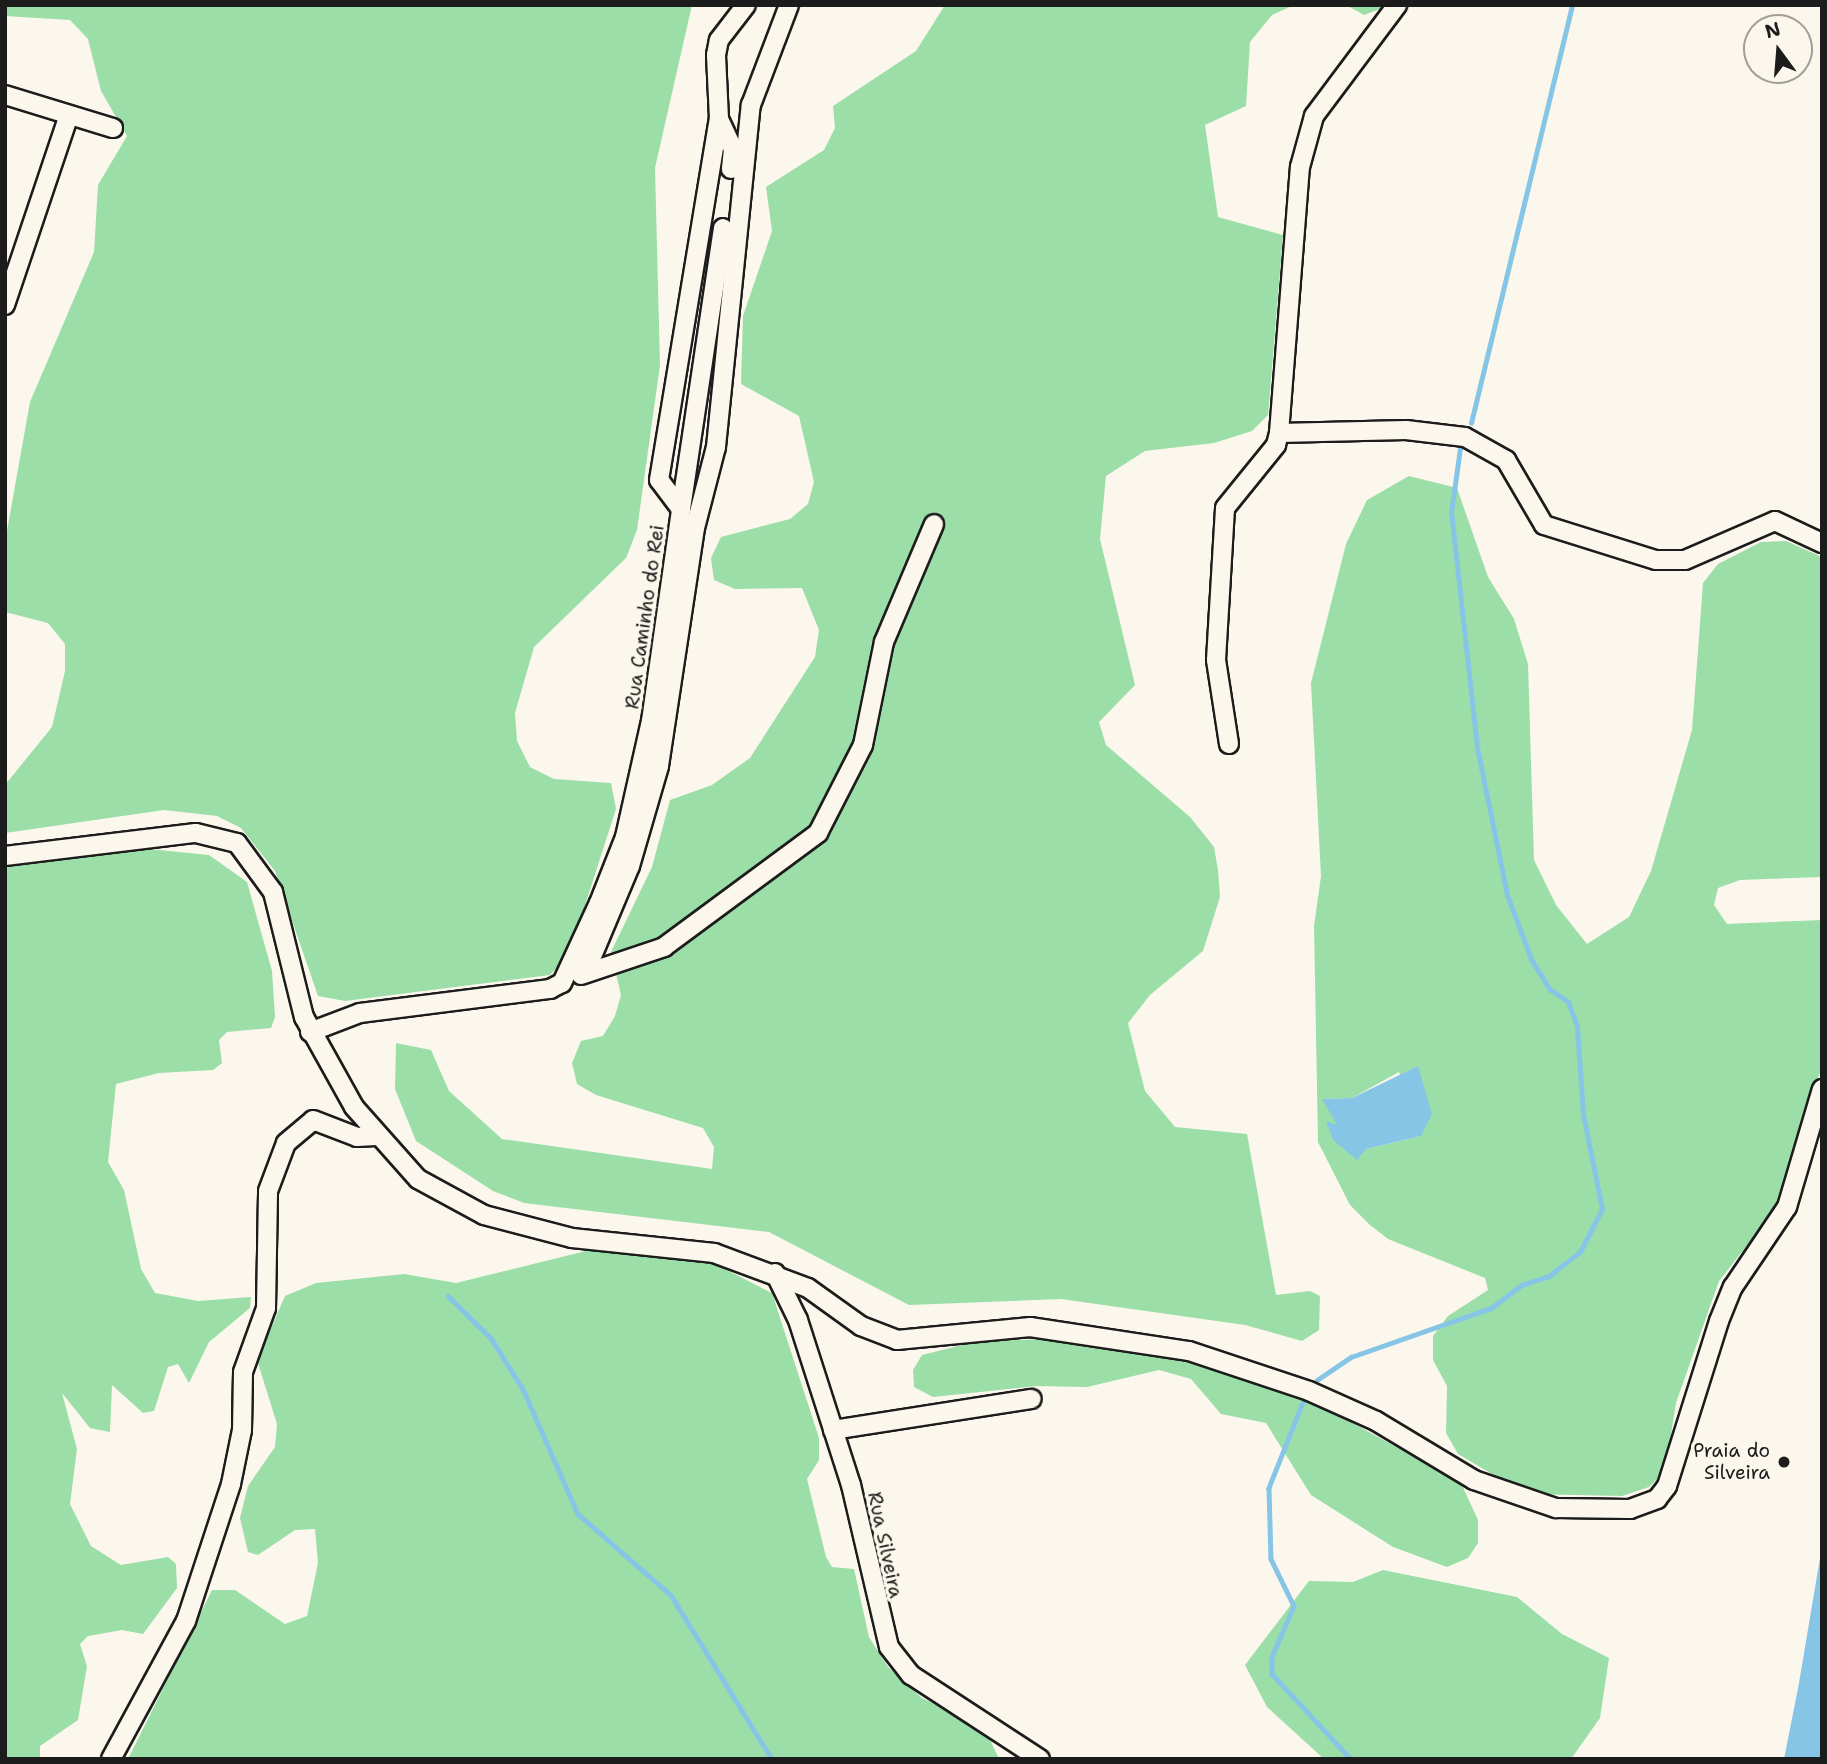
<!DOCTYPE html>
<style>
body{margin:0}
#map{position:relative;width:1827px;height:1764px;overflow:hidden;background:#fbf7ec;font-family:"Shantell Sans",sans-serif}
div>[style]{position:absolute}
.green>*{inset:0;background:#9cdea8}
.water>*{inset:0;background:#87c5e7}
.stream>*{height:4.5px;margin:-2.25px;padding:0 2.25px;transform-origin:2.25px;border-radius:2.25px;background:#87c5e7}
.roads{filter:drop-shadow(2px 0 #1c1c1c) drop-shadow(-2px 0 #1c1c1c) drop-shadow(0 2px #1c1c1c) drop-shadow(0 -2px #1c1c1c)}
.minor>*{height:18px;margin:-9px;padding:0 9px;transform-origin:9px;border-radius:9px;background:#fbf7ec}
.dots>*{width:19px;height:19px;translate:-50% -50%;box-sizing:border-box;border:4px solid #fbf7ec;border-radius:50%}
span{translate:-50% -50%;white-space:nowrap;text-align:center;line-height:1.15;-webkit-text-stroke:7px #fbf7ec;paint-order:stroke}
.street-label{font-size:19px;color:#1c1c1c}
.poi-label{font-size:19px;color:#1c1c1c}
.right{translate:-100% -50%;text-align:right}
.frame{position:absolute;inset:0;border:7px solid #1c1c1c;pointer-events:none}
.north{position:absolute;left:1743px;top:14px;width:70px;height:70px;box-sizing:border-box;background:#fbf7ec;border:2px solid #a29f99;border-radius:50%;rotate:344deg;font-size:19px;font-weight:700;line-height:28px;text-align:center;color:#1c1c1c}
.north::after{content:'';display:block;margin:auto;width:24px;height:32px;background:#1c1c1c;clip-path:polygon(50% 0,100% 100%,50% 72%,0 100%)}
</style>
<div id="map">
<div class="green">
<i style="clip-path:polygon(5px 5px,692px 5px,655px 168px,660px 365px,637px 530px,626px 558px,534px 647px,515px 713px,517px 741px,530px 767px,554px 779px,611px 783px,616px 809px,569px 955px,550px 975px,345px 1001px,318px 996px,275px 871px,241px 828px,217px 816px,164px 810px,5px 833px,5px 785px,52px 727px,65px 671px,65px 644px,48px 623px,5px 612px,5px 542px,30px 402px,94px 252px,98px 185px,127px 136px,101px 91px,88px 39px,70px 20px,5px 16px)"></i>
<i style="clip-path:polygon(945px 5px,1294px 5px,1272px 15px,1250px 42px,1246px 106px,1205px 125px,1218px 217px,1283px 235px,1268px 415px,1252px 431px,1214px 443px,1145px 451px,1106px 476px,1100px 539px,1135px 685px,1099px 722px,1106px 745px,1190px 817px,1214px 847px,1218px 870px,1220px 897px,1203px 951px,1150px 995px,1128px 1023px,1145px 1091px,1175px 1127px,1247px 1134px,1276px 1295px,1310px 1291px,1320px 1296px,1319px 1330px,1302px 1341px,1245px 1325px,1061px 1299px,909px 1305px,769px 1232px,524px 1203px,493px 1191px,416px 1141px,395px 1089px,396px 1043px,431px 1050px,449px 1091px,502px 1139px,712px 1169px,714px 1147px,703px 1128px,596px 1095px,577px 1084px,572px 1063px,581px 1041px,603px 1036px,615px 1016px,621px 995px,611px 952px,652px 867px,670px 800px,712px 785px,750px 758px,815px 657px,819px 630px,802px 588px,735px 589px,714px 580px,711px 558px,721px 537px,790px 519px,808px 504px,814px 482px,799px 416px,741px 384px,743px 316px,772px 231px,766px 187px,824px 150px,835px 128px,833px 106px,916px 51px)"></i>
<i style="clip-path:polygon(1346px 5px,1385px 5px,1385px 7px,1364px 15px)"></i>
<i style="clip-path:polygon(evenodd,1409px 476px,1457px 488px,1488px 577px,1514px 619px,1528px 664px,1534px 860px,1556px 905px,1587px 944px,1629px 917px,1651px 871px,1692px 730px,1703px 583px,1718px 564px,1761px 542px,1786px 541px,1822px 557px,1822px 877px,1740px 880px,1718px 888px,1714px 905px,1727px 924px,1822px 920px,1822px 1066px,1777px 1207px,1719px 1281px,1676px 1403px,1665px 1472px,1649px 1487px,1622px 1496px,1526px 1494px,1458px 1454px,1446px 1433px,1447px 1386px,1433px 1360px,1433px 1336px,1448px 1316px,1488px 1290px,1485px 1278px,1388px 1239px,1370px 1225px,1350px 1205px,1318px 1142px,1314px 926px,1321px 876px,1311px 683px,1346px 544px,1367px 500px,1409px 476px,1399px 1072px,1421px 1136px,1366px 1149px,1326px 1122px,1338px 1126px,1323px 1099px,1352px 1098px,1399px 1072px)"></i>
<i style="clip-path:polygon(149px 849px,209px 855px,247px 882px,272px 971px,275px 1017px,271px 1028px,227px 1032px,219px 1040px,222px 1063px,213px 1070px,159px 1073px,116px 1084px,108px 1162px,124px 1190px,141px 1269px,155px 1293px,198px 1301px,251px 1297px,250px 1308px,209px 1342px,189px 1383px,178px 1364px,168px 1367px,154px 1411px,143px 1413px,112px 1385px,110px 1432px,90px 1428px,62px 1393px,77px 1449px,70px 1504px,91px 1546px,121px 1565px,168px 1557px,176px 1564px,177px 1588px,143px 1634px,122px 1630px,88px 1636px,80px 1644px,87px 1666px,78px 1720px,40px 1746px,40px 1759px,5px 1759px,5px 865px)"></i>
<i style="clip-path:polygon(594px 1249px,701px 1257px,772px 1293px,819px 1438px,819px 1460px,807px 1479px,826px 1557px,832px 1567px,854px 1569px,869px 1637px,888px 1667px,922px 1698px,985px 1729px,999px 1759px,128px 1759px,212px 1590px,235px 1590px,285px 1624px,307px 1616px,318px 1563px,315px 1529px,295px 1530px,258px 1555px,248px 1552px,240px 1518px,248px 1486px,275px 1447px,277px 1424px,257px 1360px,285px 1296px,316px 1283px,404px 1274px,456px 1283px)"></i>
<i style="clip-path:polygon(1053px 1339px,1192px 1362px,1313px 1401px,1461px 1483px,1478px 1520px,1478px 1543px,1468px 1558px,1447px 1567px,1393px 1547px,1311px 1495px,1266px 1423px,1221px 1414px,1191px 1379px,1159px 1370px,1087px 1387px,1036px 1386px,933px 1397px,914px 1387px,913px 1370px,922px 1355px,978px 1341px)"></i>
<i style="clip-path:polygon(1383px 1570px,1517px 1597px,1562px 1634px,1609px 1658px,1600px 1718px,1571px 1759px,1324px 1759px,1267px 1707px,1245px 1665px,1309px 1581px,1353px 1582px)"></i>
</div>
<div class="water">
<i style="clip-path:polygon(1418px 1066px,1432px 1114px,1421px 1136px,1366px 1149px,1357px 1160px,1333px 1140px,1326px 1121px,1337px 1125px,1322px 1099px,1352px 1098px)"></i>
<i style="clip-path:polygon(1822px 1546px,1822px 1759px,1784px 1759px,1799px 1683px)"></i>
</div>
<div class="stream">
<i style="left:1471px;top:423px;width:430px;rotate:-76.4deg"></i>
<i style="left:448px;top:1296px;width:60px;rotate:44.3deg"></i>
<i style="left:491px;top:1338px;width:60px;rotate:57.9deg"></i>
<i style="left:523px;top:1389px;width:137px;rotate:66.3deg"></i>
<i style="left:578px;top:1514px;width:123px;rotate:41.1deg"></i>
<i style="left:671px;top:1595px;width:193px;rotate:58.4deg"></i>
<i style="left:1317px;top:1380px;width:41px;rotate:-34.1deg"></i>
<i style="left:1351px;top:1357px;width:148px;rotate:-19.3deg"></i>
<i style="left:1491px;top:1308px;width:39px;rotate:-37deg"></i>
<i style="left:1522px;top:1285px;width:28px;rotate:-18deg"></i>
<i style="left:1549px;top:1276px;width:39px;rotate:-38deg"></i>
<i style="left:1580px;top:1252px;width:48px;rotate:-62.9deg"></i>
<i style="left:1602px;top:1209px;width:96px;rotate:-101.4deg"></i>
<i style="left:1583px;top:1115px;width:89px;rotate:-93.9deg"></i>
<i style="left:1577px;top:1026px;width:26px;rotate:-111deg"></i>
<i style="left:1568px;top:1002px;width:22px;rotate:-146deg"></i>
<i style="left:1550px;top:990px;width:36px;rotate:-122deg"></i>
<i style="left:1531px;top:959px;width:68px;rotate:-110.6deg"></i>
<i style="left:1507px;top:895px;width:151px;rotate:-101.5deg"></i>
<i style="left:1477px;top:747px;width:235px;rotate:-96.3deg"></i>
<i style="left:1451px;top:513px;width:66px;rotate:-82.1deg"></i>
<i style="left:1304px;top:1400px;width:95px;rotate:111.7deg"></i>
<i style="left:1269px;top:1488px;width:71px;rotate:88.4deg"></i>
<i style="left:1271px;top:1559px;width:52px;rotate:63.9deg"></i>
<i style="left:1294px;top:1606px;width:56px;rotate:113.3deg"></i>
<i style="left:1272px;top:1657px;width:17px;rotate:90deg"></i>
<i style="left:1272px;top:1674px;width:116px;rotate:47.1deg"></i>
</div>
<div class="roads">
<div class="minor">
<i style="left:5px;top:95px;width:113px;rotate:17deg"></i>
<i style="left:719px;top:119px;width:33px;rotate:65deg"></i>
<i style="left:733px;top:149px;width:20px;rotate:96deg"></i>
<i style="left:5px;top:305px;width:200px;rotate:-71.4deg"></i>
<i style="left:1279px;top:433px;width:127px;rotate:-1.4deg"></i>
<i style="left:1406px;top:430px;width:59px;rotate:6.8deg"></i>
<i style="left:1465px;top:437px;width:47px;rotate:29.3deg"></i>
<i style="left:1506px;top:460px;width:75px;rotate:59.7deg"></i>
<i style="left:1544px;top:525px;width:117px;rotate:17.4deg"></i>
<i style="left:1656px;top:560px;width:29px"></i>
<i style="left:1685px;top:560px;width:98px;rotate:-23.4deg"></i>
<i style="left:1775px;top:521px;width:52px;rotate:25.1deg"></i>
<i style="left:681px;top:509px;width:284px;rotate:-81.5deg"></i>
<i style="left:1229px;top:744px;width:85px;rotate:-98.8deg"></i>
<i style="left:1216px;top:660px;width:152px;rotate:-86.6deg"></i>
<i style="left:1225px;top:508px;width:81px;rotate:-51deg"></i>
<i style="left:1276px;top:445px;width:12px;rotate:-76deg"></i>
<i style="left:1279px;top:433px;width:267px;rotate:-85.5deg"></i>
<i style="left:1300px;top:167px;width:53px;rotate:-74.6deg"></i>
<i style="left:1314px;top:116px;width:139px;rotate:-53.2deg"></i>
<i style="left:5px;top:856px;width:192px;rotate:-6.9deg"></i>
<i style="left:196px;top:833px;width:42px;rotate:13.7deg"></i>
<i style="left:237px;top:843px;width:61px;rotate:53.7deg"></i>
<i style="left:273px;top:892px;width:129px;rotate:76.1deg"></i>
<i style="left:304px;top:1017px;width:103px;rotate:60.9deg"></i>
<i style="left:354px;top:1107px;width:96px;rotate:48.4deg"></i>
<i style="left:418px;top:1179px;width:75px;rotate:28.6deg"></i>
<i style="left:484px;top:1215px;width:91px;rotate:14.6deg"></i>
<i style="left:572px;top:1238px;width:143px;rotate:6deg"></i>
<i style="left:714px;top:1253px;width:100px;rotate:20.4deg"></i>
<i style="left:808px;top:1288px;width:65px;rotate:35.6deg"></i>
<i style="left:861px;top:1326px;width:39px;rotate:21deg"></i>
<i style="left:897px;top:1340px;width:134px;rotate:-5.6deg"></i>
<i style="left:1030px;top:1327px;width:161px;rotate:8.6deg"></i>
<i style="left:1189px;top:1351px;width:126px;rotate:18.4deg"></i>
<i style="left:1309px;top:1391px;width:73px;rotate:24.1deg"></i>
<i style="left:1376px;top:1421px;width:114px;rotate:31deg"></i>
<i style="left:1474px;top:1480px;width:87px;rotate:18.9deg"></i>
<i style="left:1556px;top:1508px;width:74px;rotate:0.8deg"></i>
<i style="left:1630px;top:1509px;width:29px;rotate:-20deg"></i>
<i style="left:1657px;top:1499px;width:16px;rotate:-52deg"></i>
<i style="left:1667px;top:1486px;width:173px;rotate:-72.5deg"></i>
<i style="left:1719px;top:1321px;width:37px;rotate:-68deg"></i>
<i style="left:1733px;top:1287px;width:97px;rotate:-56deg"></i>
<i style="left:1787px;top:1207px;width:123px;rotate:-73.5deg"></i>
<i style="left:585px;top:973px;width:116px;rotate:-67.2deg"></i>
<i style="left:630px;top:866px;width:104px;rotate:-73.8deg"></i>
<i style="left:659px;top:766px;width:241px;rotate:-81.4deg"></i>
<i style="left:695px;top:528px;width:84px;rotate:-75.5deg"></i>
<i style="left:716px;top:447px;width:344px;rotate:-84.2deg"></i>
<i style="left:751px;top:105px;width:107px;rotate:-69.2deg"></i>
<i style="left:581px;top:975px;width:88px;rotate:-18.6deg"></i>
<i style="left:664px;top:947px;width:192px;rotate:-36.5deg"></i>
<i style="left:818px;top:833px;width:99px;rotate:-62.9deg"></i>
<i style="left:863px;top:745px;width:105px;rotate:-78.5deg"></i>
<i style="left:884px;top:642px;width:128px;rotate:-67deg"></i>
<i style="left:310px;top:1032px;width:53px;rotate:-20.8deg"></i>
<i style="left:360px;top:1013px;width:192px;rotate:-7.2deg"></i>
<i style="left:550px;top:989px;width:13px;rotate:-27deg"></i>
<i style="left:562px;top:983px;width:88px;rotate:-65.2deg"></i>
<i style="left:599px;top:903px;width:71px;rotate:-68.5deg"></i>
<i style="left:625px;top:837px;width:119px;rotate:-77.4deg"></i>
<i style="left:651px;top:721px;width:214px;rotate:-81.9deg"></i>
<i style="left:681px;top:509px;width:36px;rotate:-127deg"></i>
<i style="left:659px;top:480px;width:366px;rotate:-80.6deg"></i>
<i style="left:719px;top:119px;width:64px;rotate:-92.7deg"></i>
<i style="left:716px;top:55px;width:15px;rotate:-79deg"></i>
<i style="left:719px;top:40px;width:44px;rotate:-52.4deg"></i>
<i style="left:775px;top:1273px;width:52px;rotate:63.9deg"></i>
<i style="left:798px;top:1320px;width:173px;rotate:72.2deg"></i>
<i style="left:851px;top:1485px;width:166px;rotate:76.8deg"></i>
<i style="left:889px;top:1647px;width:36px;rotate:52deg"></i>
<i style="left:911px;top:1675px;width:154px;rotate:33.1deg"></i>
<i style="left:833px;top:1430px;width:201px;rotate:-8.9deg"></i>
<i style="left:111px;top:1759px;width:157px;rotate:-61.5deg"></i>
<i style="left:186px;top:1621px;width:144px;rotate:-71.8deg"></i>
<i style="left:231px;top:1484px;width:55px;rotate:-78.5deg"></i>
<i style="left:242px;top:1430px;width:58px;rotate:-89deg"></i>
<i style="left:243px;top:1372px;width:68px;rotate:-70.2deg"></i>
<i style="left:266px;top:1308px;width:117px;rotate:-89deg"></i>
<i style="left:268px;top:1191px;width:51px;rotate:-69.4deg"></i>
<i style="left:286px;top:1143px;width:35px;rotate:-40deg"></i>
<i style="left:313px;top:1120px;width:47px;rotate:21.1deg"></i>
<i style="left:357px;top:1137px;width:19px;rotate:-3deg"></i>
</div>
</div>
<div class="dots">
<i style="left:1784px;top:1462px;background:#1c1c1c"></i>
</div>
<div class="street-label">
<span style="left:645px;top:617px;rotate:-82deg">Rua Caminho do Rei</span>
<span style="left:885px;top:1545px;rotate:78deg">Rua Silveira</span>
</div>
<div class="poi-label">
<span class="right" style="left:1770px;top:1462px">Praia do<br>Silveira</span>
</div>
<div class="frame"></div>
<div class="north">N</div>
</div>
